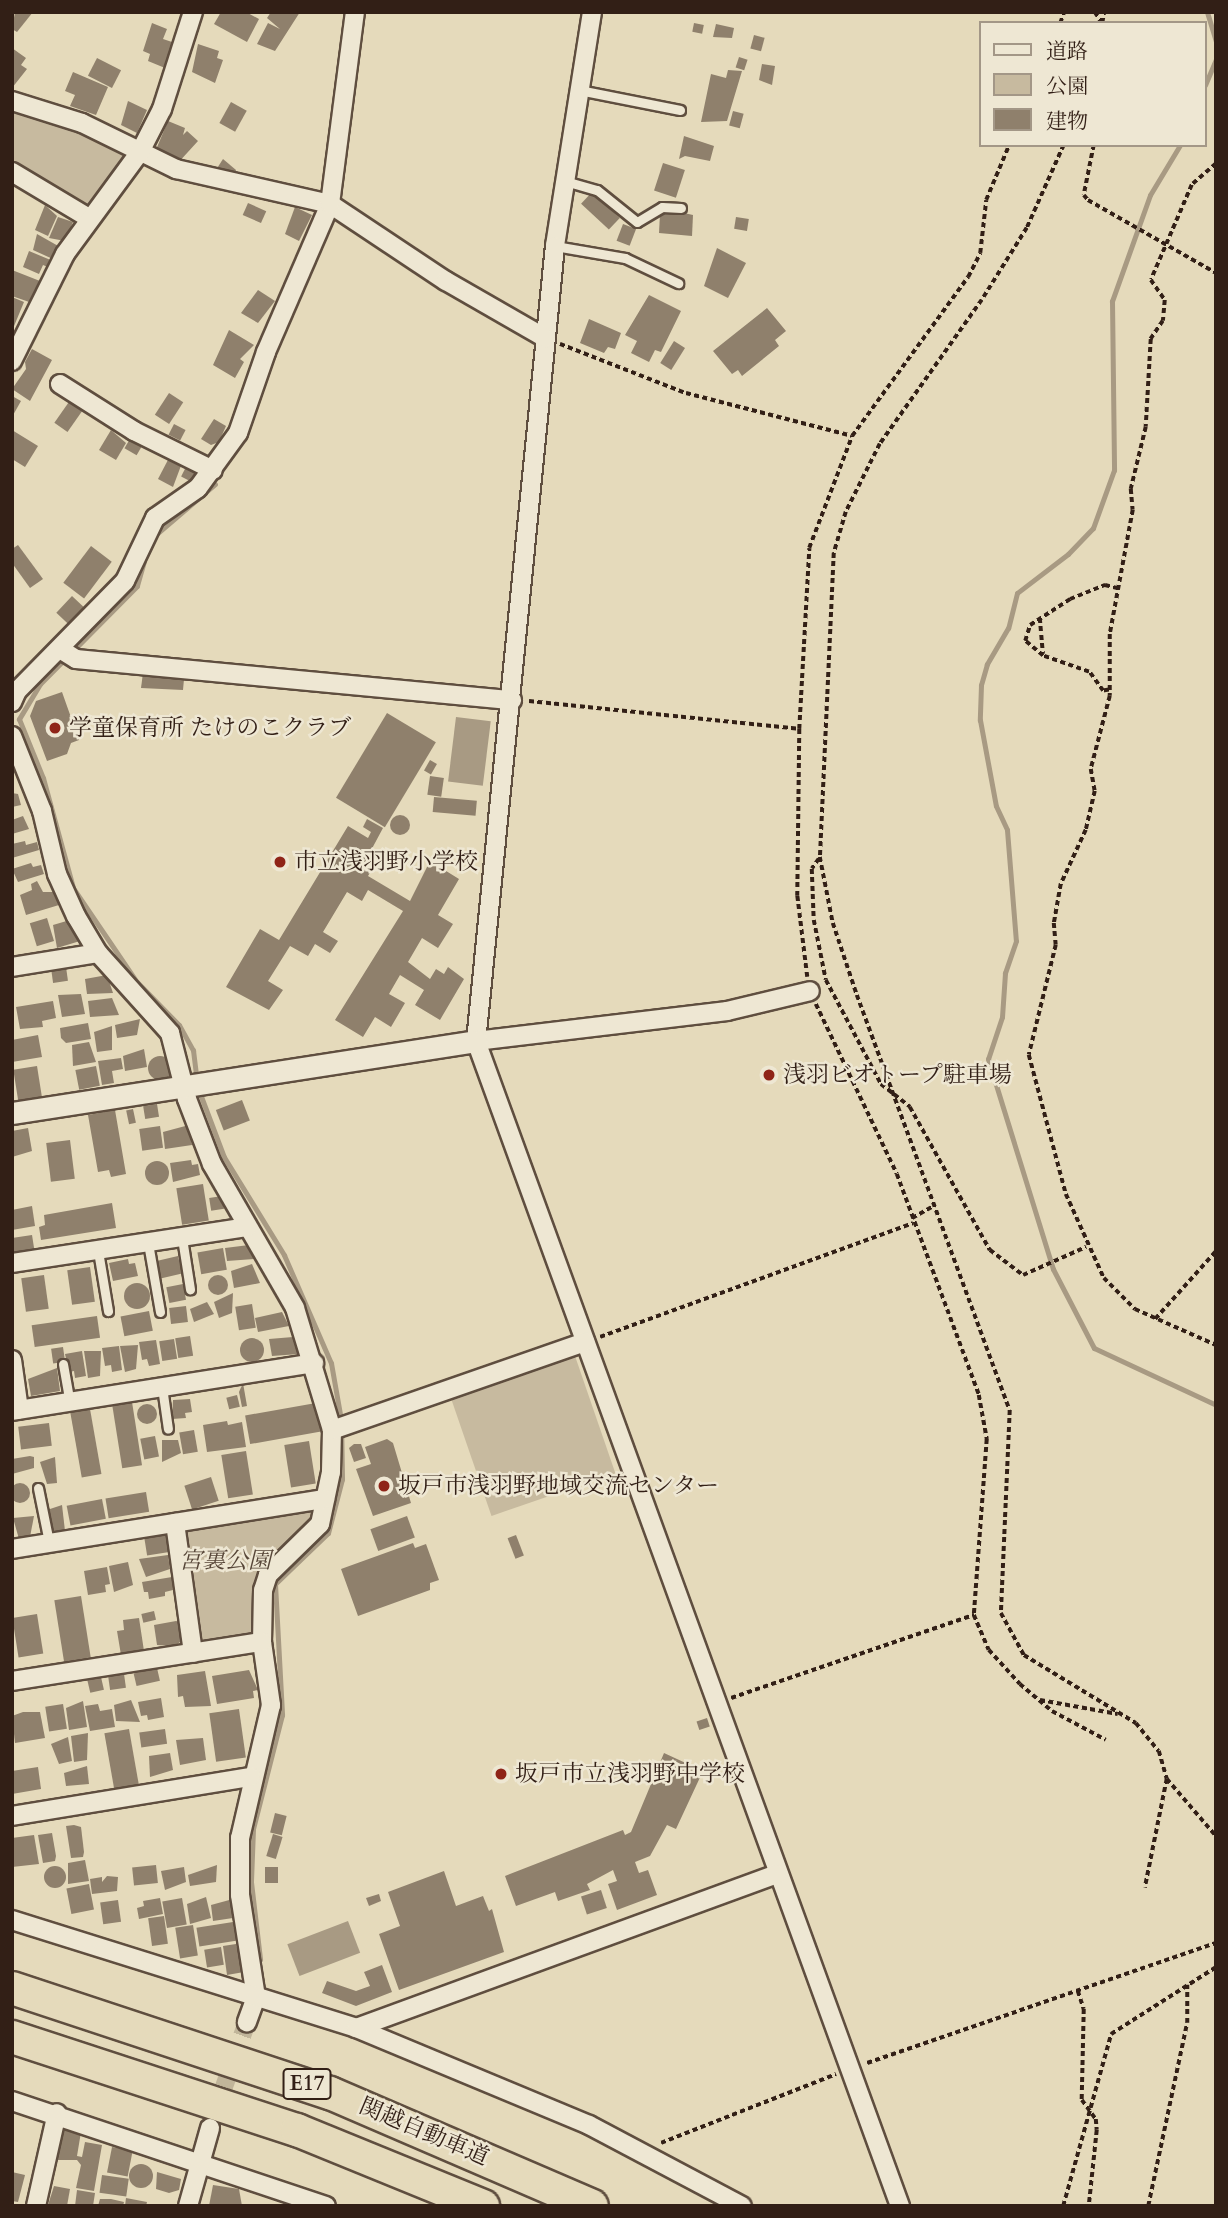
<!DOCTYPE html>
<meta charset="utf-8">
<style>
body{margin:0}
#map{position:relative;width:1228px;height:2218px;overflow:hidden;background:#e5dabb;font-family:Cardo,"Noto Serif JP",serif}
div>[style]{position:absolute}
.green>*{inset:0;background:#c7ba9f;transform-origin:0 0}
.water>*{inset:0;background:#a89a83;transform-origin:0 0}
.stream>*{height:5px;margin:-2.5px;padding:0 2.5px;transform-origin:2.5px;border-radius:2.5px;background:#a89a83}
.building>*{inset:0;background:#8f806c;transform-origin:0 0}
.round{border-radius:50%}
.minor-tunnel>*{height:18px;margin-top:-9px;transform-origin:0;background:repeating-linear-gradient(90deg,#c1b59a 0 18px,transparent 0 27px)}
.path>*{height:3.5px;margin-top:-1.75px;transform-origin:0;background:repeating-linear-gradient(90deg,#321f16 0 5px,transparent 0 8.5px)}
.roads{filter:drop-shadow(2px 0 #5f4e3f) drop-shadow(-2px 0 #5f4e3f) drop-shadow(0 2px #5f4e3f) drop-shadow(0 -2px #5f4e3f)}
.service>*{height:9px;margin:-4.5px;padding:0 4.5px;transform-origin:4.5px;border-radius:4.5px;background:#eee7d3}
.minor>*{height:18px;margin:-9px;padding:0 9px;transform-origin:9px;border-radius:9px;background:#eee7d3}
.tertiary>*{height:21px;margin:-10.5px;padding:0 10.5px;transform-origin:10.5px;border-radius:10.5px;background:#eee7d3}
.motorway>*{height:32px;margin:-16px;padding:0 16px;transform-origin:16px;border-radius:16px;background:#e5dabb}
.dots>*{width:19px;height:19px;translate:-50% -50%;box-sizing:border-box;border:4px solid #eee7d3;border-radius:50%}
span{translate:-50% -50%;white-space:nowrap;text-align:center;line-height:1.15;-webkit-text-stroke:5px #eee7d3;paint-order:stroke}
.shield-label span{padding:2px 5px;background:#eee7d3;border:2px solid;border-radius:5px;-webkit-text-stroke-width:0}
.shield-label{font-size:21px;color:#321f16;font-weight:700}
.poi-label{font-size:23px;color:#321f16}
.left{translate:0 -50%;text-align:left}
.park-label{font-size:23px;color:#574638;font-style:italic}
.street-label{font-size:23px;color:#321f16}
.frame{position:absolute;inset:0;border:14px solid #321f16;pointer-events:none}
.legend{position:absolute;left:979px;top:21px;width:228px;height:126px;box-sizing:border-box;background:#eee7d3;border:2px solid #a39787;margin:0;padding:9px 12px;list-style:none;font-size:21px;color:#321f16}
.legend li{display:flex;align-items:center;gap:14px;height:35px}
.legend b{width:35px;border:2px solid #a39787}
</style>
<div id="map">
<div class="green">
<i style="clip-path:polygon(12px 108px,77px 127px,129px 151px,129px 156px,91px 206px,86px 207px,12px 160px)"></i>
<i style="left:575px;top:1356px;width:124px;height:131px;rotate:71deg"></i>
<i style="clip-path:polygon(308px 1508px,314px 1515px,310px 1526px,257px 1580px,257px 1630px,252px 1636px,198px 1642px,182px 1533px)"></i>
</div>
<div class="water">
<i style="left:456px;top:717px;width:35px;height:65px;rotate:7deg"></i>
<i style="left:348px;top:1921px;width:34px;height:65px;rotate:69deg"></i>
</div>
<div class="stream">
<i style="left:1207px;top:12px;width:31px;rotate:73deg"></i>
<i style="left:1205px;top:85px;width:28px;rotate:-67deg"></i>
<i style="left:1180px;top:145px;width:58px;rotate:121deg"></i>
<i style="left:1150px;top:195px;width:113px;rotate:109.7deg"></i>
<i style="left:1112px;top:301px;width:169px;rotate:89.3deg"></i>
<i style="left:1114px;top:470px;width:62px;rotate:109.9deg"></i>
<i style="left:1093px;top:528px;width:36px;rotate:134deg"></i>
<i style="left:1068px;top:554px;width:64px;rotate:142.6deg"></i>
<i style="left:1017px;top:593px;width:36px;rotate:104deg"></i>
<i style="left:1008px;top:628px;width:42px;rotate:120.3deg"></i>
<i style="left:987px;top:664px;width:22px;rotate:106deg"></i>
<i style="left:981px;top:685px;width:35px;rotate:92deg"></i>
<i style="left:980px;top:720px;width:87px;rotate:79.5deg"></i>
<i style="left:996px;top:806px;width:26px;rotate:65deg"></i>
<i style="left:1007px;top:830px;width:111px;rotate:85.4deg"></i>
<i style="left:1016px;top:941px;width:34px;rotate:109deg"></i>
<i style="left:1005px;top:973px;width:44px;rotate:93.9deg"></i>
<i style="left:1002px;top:1017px;width:44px;rotate:108.4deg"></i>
<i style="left:988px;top:1059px;width:220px;rotate:72.8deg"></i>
<i style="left:1053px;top:1269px;width:89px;rotate:62.6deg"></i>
<i style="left:1094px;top:1348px;width:135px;rotate:25deg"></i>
<i style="left:154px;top:536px;width:80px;rotate:-40.4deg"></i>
<i style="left:144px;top:561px;width:26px;rotate:106deg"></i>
<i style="left:137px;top:586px;width:138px;rotate:134.7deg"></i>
<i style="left:40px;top:684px;width:41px;rotate:121deg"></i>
<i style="left:19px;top:719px;width:64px;rotate:67.9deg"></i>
<i style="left:43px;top:778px;width:114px;rotate:74.7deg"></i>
<i style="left:73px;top:888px;width:114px;rotate:55.8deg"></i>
<i style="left:137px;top:982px;width:60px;rotate:45.7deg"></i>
<i style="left:179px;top:1025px;width:29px;rotate:61deg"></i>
<i style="left:193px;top:1050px;width:31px;rotate:83deg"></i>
<i style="left:199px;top:1091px;width:71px;rotate:69.3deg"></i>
<i style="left:224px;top:1157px;width:115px;rotate:58.5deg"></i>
<i style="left:284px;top:1255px;width:118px;rotate:66.5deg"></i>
<i style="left:331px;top:1363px;width:58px;rotate:80deg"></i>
<i style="left:341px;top:1420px;width:59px;rotate:89deg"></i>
<i style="left:342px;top:1479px;width:56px;rotate:104.5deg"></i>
<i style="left:328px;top:1533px;width:74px;rotate:136.1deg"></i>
<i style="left:275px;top:1584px;width:131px;rotate:86.9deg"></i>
<i style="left:282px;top:1715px;width:118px;rotate:104.3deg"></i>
<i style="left:253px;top:1829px;width:53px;rotate:92.2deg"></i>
<i style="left:251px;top:1882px;width:78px;rotate:83.3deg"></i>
</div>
<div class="building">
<i style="clip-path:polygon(15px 12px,33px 12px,17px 32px,12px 29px)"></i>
<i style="clip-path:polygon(221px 12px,246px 12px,259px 19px,247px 42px,214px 24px)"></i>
<i style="clip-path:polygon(271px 12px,300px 12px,275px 51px,257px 44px,268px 23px,280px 29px,267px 18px)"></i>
<i style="clip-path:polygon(152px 23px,167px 29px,163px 39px,175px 43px,165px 68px,148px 61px,150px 54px,143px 51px)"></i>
<i style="left:694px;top:23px;width:10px;height:9px;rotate:11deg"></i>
<i style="clip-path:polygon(716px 24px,734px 28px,732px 38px,713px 37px)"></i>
<i style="left:754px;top:35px;width:11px;height:14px;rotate:15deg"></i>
<i style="clip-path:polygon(198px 44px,219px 51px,217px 58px,223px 60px,215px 83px,192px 72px)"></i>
<i style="clip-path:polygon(12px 48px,26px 58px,21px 65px,27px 69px,12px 88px)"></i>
<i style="left:739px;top:57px;width:9px;height:11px;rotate:18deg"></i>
<i style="left:97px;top:58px;width:27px;height:20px;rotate:27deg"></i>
<i style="clip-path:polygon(762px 64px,775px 66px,772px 85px,759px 80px)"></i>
<i style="clip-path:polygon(728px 70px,742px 71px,727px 121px,701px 122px,711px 74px,726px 78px)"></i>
<i style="clip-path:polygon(73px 72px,108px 87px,96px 115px,70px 106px,75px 95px,65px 91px)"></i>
<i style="clip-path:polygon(128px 101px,147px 110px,137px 133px,121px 125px)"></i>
<i style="left:231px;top:102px;width:18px;height:24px;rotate:29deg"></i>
<i style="left:733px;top:111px;width:11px;height:15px;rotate:15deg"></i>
<i style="clip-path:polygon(168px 121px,185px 128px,183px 135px,187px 131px,198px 141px,177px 164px,155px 152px)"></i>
<i style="clip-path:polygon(684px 136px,714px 146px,710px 161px,685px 156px,679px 159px)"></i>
<i style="clip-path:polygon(223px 159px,236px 170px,234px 178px,214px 173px)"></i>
<i style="left:663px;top:163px;width:23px;height:29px;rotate:18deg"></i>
<i style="left:592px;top:192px;width:38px;height:16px;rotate:43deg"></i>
<i style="left:248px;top:203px;width:20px;height:13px;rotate:24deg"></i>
<i style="clip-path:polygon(45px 205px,57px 216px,48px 236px,35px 230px)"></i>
<i style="clip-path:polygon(295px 207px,312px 215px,299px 241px,285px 234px)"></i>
<i style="clip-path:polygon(675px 211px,693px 215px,692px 236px,659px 233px,660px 214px)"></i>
<i style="clip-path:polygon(58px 217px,73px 222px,65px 241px,49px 238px)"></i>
<i style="left:736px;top:217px;width:13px;height:12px;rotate:9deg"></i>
<i style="left:623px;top:224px;width:14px;height:18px;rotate:21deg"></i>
<i style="clip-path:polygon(37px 234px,60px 247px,55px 260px,33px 250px)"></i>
<i style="clip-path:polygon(717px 248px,746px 263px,728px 298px,704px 286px)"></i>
<i style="clip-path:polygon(29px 251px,53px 261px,50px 268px,43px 265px,39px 274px,23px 267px)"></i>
<i style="clip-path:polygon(12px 270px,40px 281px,32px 303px,12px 296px)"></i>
<i style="clip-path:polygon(258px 290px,275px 301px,258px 323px,241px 313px)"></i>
<i style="clip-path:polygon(649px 295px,681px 311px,661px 352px,655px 350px,649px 362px,631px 353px,637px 341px,625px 335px)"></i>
<i style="clip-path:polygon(12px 297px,24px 302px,12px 331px)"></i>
<i style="clip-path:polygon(767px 308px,786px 331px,775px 340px,779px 346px,742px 376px,738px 370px,732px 374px,713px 351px)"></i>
<i style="clip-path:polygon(589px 319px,621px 333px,615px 349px,608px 347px,604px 353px,580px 343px)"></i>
<i style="clip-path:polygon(229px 330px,254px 345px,240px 359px,244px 362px,235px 378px,213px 365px)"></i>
<i style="left:674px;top:341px;width:13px;height:26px;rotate:32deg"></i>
<i style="clip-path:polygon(32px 349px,52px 360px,30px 401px,12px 389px,26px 369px,25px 362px)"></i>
<i style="left:169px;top:393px;width:17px;height:26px;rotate:33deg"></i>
<i style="clip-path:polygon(12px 396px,21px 401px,12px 417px)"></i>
<i style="left:71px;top:399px;width:16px;height:29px;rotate:35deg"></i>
<i style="clip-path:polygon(214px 419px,226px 426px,219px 442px,211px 445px,201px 439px)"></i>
<i style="left:174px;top:424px;width:13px;height:12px;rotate:27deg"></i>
<i style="clip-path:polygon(12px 430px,38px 446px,25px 467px,12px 459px)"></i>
<i style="clip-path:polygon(111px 430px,126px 443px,116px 460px,99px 450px)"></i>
<i style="left:131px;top:437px;width:14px;height:13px;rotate:30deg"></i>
<i style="clip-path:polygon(170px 456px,182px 463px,173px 487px,158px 479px)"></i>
<i style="left:187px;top:465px;width:13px;height:13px;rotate:27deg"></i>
<i style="clip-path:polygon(18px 545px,43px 579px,30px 588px,12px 563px,12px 549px)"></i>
<i style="left:91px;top:546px;width:26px;height:46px;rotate:37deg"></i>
<i style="left:72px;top:596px;width:16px;height:23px;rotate:43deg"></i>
<i style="clip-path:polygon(143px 673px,184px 679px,183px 690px,141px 688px)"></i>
<i style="clip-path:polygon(62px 692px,79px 740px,71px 743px,67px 754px,47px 761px,30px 716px,36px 701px)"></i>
<i style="left:387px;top:713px;width:57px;height:99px;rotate:31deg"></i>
<i style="left:430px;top:760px;width:8px;height:12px;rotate:30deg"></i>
<i style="left:430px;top:776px;width:14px;height:19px;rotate:8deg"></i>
<i style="clip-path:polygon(12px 793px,18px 794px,21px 805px,12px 807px)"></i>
<i style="left:434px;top:797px;width:43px;height:15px;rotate:5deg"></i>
<i class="round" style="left:390px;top:815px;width:20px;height:20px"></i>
<i style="clip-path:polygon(23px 816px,29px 829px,12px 834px,12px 820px)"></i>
<i style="clip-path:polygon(367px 819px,383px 828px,368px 856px,377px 861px,368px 876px,410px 901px,430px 861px,459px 879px,438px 915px,453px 924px,438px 948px,422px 938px,408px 962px,430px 979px,436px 969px,444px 974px,448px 967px,464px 979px,440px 1020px,415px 1005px,424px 990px,400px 975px,389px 994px,405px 1003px,391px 1027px,375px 1017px,363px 1037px,335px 1020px,403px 911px,368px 890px,362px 901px,347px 892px,323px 932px,338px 941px,330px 953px,315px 944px,308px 956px,290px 946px,268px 981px,283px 990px,269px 1010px,226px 987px,260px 929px,279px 940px,348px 826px,368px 838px,371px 832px,363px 827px)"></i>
<i style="clip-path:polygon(25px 841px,26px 845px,37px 842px,39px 850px,12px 858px,12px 844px)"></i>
<i style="clip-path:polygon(31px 863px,33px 867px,41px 865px,44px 874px,18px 882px,12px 869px)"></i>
<i style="clip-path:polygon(37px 881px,43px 892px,56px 892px,59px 905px,26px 915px,20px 895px,32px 890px,31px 884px)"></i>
<i style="left:47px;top:918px;width:24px;height:18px;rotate:73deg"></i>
<i style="clip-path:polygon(70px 920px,80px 941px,57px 948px,53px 925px)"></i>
<i style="left:66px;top:967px;width:14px;height:15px;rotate:82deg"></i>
<i style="clip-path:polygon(107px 975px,113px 993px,87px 994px,85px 979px)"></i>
<i style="clip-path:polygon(81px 994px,85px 1014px,62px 1017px,58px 995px)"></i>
<i style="clip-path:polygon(112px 998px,119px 1015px,90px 1017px,88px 1001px)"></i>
<i style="clip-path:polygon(53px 1001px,56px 1018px,42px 1021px,43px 1027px,20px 1029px,16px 1007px)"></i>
<i style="clip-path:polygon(140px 1019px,137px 1035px,117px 1038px,115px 1025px)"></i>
<i style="clip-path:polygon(88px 1023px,91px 1039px,66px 1043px,61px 1038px,60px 1028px)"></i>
<i style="clip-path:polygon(112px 1026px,112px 1050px,97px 1052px,94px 1032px)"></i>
<i style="clip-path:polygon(38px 1035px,42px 1057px,12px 1062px,12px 1040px)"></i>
<i style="clip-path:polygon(89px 1042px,96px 1062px,73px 1066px,72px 1045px)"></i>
<i style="clip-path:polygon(144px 1049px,147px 1067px,125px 1071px,123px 1056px)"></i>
<i class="round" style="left:148px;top:1056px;width:24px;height:24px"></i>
<i style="clip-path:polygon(121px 1058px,123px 1069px,112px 1071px,114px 1083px,102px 1085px,98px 1061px)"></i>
<i style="left:37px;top:1066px;width:31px;height:24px;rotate:81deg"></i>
<i style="left:96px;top:1066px;width:20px;height:21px;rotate:79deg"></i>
<i style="left:242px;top:1100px;width:22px;height:28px;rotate:69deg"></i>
<i style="left:157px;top:1104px;width:13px;height:14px;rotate:81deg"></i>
<i style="left:133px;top:1109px;width:14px;height:7px;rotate:78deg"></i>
<i style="clip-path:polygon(115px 1110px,126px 1174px,111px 1177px,109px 1170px,98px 1172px,88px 1115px)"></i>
<i style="clip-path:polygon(189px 1125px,192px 1145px,165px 1149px,163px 1132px)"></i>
<i style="left:160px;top:1126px;width:22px;height:21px;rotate:82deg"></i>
<i style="clip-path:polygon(28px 1128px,32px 1151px,12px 1157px,12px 1131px)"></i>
<i style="left:70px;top:1140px;width:39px;height:24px;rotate:83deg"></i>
<i style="clip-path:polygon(191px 1160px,192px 1165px,198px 1164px,200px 1175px,173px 1182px,170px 1163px)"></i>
<i class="round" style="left:145px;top:1161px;width:24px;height:24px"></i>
<i style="left:203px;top:1184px;width:37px;height:27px;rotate:81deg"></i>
<i style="left:222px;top:1196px;width:13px;height:13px;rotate:81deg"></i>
<i style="clip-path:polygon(112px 1203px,116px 1228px,41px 1240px,39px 1227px,45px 1225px,44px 1215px)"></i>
<i style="clip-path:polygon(32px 1206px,35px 1226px,12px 1230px,12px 1210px)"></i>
<i style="clip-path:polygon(32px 1235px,35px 1254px,12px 1257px,12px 1238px)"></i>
<i style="clip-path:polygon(249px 1245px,254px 1259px,227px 1261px,225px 1248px)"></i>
<i style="left:223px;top:1248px;width:22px;height:26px;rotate:80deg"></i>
<i style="left:178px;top:1256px;width:18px;height:22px;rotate:77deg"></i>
<i style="clip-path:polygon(128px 1259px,129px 1264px,135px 1263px,138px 1276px,113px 1281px,109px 1263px)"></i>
<i style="clip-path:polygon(252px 1264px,260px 1283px,234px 1288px,231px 1271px)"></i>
<i style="left:90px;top:1267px;width:35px;height:23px;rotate:82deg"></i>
<i class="round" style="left:208px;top:1275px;width:20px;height:20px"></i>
<i style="left:44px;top:1275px;width:34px;height:23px;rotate:82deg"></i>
<i class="round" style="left:124px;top:1283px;width:26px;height:26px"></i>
<i style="left:183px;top:1284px;width:16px;height:17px;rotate:79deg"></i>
<i style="clip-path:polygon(233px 1293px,232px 1313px,219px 1318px,214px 1302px)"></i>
<i style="clip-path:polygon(207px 1302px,214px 1314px,194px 1322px,190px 1309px)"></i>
<i style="left:252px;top:1304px;width:24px;height:17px;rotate:81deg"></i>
<i style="left:186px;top:1306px;width:16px;height:17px;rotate:83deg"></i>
<i style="left:149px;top:1311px;width:20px;height:29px;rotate:79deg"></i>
<i style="clip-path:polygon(282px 1312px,289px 1326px,258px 1332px,255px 1318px)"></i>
<i style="left:97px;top:1316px;width:22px;height:66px;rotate:82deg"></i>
<i style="left:190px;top:1336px;width:20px;height:15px;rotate:81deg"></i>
<i style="clip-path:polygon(293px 1337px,299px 1354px,272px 1356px,269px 1339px)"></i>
<i class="round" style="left:240px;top:1338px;width:24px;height:24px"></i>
<i style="left:174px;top:1339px;width:20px;height:15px;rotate:81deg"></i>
<i style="clip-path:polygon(156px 1340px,160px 1364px,149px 1366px,147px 1359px,142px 1360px,139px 1342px)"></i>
<i style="clip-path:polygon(138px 1345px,136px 1369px,125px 1372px,120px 1346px)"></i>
<i style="clip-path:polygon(119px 1346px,122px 1370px,112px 1372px,111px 1365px,105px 1366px,102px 1348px)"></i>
<i style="left:63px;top:1347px;width:15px;height:12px;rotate:82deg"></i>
<i style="clip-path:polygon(82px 1351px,86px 1376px,75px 1378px,74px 1371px,69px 1372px,65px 1354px)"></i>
<i style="clip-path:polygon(84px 1351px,101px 1351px,100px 1376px,88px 1378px)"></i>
<i style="clip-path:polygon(57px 1368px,60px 1391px,31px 1396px,28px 1379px)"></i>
<i style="clip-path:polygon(243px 1383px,247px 1406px,242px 1407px,239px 1392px)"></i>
<i style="left:237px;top:1395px;width:12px;height:11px;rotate:76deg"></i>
<i style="clip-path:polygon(190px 1399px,192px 1412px,185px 1413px,186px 1418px,172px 1419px,173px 1400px)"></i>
<i style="left:132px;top:1402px;width:64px;height:20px;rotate:81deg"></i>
<i style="left:316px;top:1403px;width:29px;height:72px;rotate:80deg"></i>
<i class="round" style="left:137px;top:1404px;width:20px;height:20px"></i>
<i style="left:90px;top:1409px;width:66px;height:20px;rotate:80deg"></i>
<i style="clip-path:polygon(227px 1421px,228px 1425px,242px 1422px,246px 1447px,207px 1452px,203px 1425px)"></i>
<i style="left:49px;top:1423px;width:23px;height:31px;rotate:83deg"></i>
<i style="left:194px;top:1430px;width:22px;height:15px;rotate:80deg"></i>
<i style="left:155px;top:1436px;width:21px;height:15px;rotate:79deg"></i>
<i style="clip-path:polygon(387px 1439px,393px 1443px,411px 1503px,373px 1516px,356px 1469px,371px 1464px,365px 1447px)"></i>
<i style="clip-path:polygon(162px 1440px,178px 1440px,181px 1453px,162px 1462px)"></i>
<i style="left:309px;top:1441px;width:43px;height:25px;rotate:81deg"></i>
<i style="clip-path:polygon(354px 1444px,361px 1444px,366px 1458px,354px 1462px,349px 1448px)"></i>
<i style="left:246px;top:1451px;width:44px;height:25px;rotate:81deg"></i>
<i style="clip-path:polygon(30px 1456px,34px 1457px,34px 1468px,12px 1474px,12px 1459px)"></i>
<i style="clip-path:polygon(55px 1457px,57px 1483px,47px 1484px,40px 1462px)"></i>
<i style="left:211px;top:1477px;width:25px;height:28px;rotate:72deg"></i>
<i class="round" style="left:10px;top:1483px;width:20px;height:20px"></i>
<i style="left:146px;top:1492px;width:20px;height:41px;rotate:81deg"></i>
<i style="left:102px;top:1499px;width:20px;height:36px;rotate:79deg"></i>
<i style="clip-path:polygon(62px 1505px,65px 1531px,54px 1533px,47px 1510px)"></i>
<i style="clip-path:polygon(34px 1516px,30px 1537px,19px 1539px,13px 1518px)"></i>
<i style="left:407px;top:1516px;width:23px;height:39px;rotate:70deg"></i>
<i style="left:168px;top:1534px;width:18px;height:24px;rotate:81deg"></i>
<i style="left:516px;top:1535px;width:22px;height:9px;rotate:69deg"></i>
<i style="clip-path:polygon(413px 1543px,415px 1548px,426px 1544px,439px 1580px,430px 1583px,430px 1590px,358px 1616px,341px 1569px)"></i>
<i style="clip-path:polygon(168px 1555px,170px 1569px,146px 1577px,139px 1559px)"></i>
<i style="clip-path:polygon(128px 1562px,133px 1585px,114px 1592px,109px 1566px)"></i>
<i style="clip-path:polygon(107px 1567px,110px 1584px,105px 1585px,106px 1592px,88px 1595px,84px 1571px)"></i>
<i style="clip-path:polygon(172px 1577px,173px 1590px,165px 1592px,165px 1596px,149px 1599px,148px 1592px,144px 1592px,142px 1582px)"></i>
<i style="left:81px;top:1596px;width:62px;height:27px;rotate:81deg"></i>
<i style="left:154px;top:1611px;width:9px;height:13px;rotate:77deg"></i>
<i style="left:37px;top:1614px;width:40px;height:25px;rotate:81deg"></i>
<i style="clip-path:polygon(139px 1618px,144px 1651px,121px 1655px,117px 1631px,124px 1630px,123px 1620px)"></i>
<i style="clip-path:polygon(176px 1621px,182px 1623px,185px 1638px,175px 1646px,157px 1645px,154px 1625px)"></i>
<i style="left:157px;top:1668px;width:13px;height:24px;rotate:77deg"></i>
<i style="clip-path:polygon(249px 1670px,258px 1690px,253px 1691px,254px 1698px,217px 1704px,212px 1676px)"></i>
<i style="clip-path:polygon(205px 1671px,211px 1706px,185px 1707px,183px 1696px,178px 1697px,177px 1675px)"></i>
<i style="left:124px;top:1674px;width:14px;height:16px;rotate:82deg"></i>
<i style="left:101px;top:1677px;width:13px;height:14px;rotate:77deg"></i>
<i style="clip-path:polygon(161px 1698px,164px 1717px,148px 1720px,147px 1715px,141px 1716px,138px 1702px)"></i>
<i style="clip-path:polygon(131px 1700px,140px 1722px,116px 1721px,114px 1705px)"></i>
<i style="clip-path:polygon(83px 1701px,87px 1727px,69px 1730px,66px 1708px)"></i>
<i style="left:63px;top:1704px;width:25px;height:18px;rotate:81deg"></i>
<i style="clip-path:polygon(98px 1704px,100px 1711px,112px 1709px,115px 1727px,90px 1731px,85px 1706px)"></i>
<i style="left:239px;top:1709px;width:49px;height:30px;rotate:82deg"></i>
<i style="clip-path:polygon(23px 1712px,40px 1712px,45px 1738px,15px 1743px,12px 1716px)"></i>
<i style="left:707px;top:1718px;width:9px;height:11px;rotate:72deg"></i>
<i style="left:129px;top:1729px;width:59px;height:25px;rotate:80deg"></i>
<i style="left:165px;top:1729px;width:15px;height:26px;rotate:82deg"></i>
<i style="clip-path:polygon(88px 1733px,87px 1760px,74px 1762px,71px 1736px)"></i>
<i style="clip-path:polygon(68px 1737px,72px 1761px,59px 1764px,51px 1744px)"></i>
<i style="clip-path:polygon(203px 1738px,206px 1760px,180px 1765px,176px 1740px)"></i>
<i style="clip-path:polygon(170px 1753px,173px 1770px,150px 1777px,149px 1756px)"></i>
<i style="clip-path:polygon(664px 1753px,703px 1771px,676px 1829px,667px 1825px,650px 1856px,635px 1862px,639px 1873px,648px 1870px,657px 1895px,617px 1910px,608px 1884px,617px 1881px,613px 1870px,587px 1884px,590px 1890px,558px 1901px,555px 1892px,516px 1906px,505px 1876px,623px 1830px,625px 1835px,631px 1832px)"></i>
<i style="clip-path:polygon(87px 1766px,89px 1784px,66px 1786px,64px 1773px)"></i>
<i style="clip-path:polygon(38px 1767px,41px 1789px,12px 1794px,12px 1771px)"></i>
<i style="left:275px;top:1813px;width:12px;height:20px;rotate:14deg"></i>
<i style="clip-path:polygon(74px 1825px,81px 1827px,84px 1852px,83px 1857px,71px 1858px,66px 1826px)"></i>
<i style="clip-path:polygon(52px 1833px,56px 1856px,55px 1861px,43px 1863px,38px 1835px)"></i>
<i style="left:273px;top:1834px;width:10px;height:23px;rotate:17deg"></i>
<i style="clip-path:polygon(34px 1835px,39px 1864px,12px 1867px,12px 1838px)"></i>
<i style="clip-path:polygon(85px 1860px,89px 1881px,68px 1884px,68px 1863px)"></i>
<i style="left:156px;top:1865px;width:18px;height:24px;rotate:84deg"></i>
<i style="clip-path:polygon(217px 1865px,216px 1882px,190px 1886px,188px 1875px)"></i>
<i class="round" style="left:44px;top:1866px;width:22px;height:22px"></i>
<i style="clip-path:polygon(184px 1867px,186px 1882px,165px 1890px,161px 1871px)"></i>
<i style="left:265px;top:1867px;width:13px;height:16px"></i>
<i style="clip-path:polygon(444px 1871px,456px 1906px,483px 1896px,489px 1911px,492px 1909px,504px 1952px,399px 1990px,379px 1934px,400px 1926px,388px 1892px)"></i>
<i style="clip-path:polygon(107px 1876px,118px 1877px,117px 1891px,92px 1894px,90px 1879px,102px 1877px,102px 1882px)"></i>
<i style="left:89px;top:1884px;width:26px;height:23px;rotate:79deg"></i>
<i style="left:601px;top:1890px;width:19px;height:21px;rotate:72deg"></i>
<i style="clip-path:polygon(379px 1894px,381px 1901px,369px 1906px,366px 1898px)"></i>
<i style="clip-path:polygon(206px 1897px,211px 1918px,190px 1924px,187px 1904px)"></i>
<i style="clip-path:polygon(160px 1898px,163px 1914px,139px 1919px,137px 1908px,144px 1906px,143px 1901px)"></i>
<i style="left:182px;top:1898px;width:27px;height:20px;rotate:80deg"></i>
<i style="clip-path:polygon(233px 1899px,233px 1918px,213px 1921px,211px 1905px)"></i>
<i style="left:118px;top:1900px;width:22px;height:18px;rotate:82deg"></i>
<i style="left:164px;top:1916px;width:28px;height:16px;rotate:82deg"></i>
<i style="left:233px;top:1922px;width:19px;height:37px;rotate:81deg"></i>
<i style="left:193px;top:1925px;width:31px;height:18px;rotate:81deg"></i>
<i style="clip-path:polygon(236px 1944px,244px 1972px,227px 1975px,223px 1946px)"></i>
<i style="left:221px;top:1947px;width:18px;height:17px;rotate:81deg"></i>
<i style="clip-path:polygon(382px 1965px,392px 1992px,356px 2006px,322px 1993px,327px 1981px,356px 1991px,370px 1986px,364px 1972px)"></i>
<i style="clip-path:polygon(62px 2129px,81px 2132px,77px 2156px,82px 2157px,85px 2142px,102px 2145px,94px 2191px,76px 2188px,81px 2165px,77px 2160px,57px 2160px)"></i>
<i style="left:112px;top:2147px;width:21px;height:26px;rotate:11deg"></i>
<i class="round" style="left:129px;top:2164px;width:24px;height:24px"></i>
<i style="clip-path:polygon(12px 2172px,25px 2175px,18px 2202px,12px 2201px)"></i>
<i style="clip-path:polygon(157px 2172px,181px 2179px,179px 2190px,169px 2193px,156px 2189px)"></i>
<i style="left:102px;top:2175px;width:27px;height:18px;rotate:8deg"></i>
<i style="clip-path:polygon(213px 2185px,239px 2189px,242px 2206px,209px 2206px)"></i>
<i style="clip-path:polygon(54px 2186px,70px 2189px,67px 2206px,48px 2205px)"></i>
<i style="clip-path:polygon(77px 2190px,95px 2193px,93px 2206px,75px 2206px)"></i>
<i style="clip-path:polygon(126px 2198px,147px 2202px,146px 2206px,125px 2206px)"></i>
<i style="clip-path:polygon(100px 2199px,111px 2199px,124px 2202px,123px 2206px,98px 2206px)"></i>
</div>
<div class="minor-tunnel">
<i style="left:215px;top:2112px;width:96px;rotate:-70.4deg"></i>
</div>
<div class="path">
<i style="left:1095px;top:12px;width:13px;rotate:58deg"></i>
<i style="left:1060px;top:23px;width:12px;rotate:-70deg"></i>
<i style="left:1102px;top:23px;width:11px;rotate:-80deg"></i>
<i style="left:1064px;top:145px;width:91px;rotate:114deg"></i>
<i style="left:1027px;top:228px;width:85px;rotate:122deg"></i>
<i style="left:982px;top:300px;width:176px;rotate:125.3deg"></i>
<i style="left:880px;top:444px;width:76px;rotate:116.6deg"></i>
<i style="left:846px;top:512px;width:43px;rotate:106.3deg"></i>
<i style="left:834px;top:553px;width:304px;rotate:92.6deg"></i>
<i style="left:820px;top:857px;width:67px;rotate:78.9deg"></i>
<i style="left:833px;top:923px;width:76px;rotate:71.6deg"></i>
<i style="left:857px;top:995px;width:442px;rotate:69.8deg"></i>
<i style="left:1010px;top:1410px;width:203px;rotate:92.5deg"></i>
<i style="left:1001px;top:1613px;width:48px;rotate:61.3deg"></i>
<i style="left:1024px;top:1655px;width:131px;rotate:31.3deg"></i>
<i style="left:1136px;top:1723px;width:36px;rotate:51deg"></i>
<i style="left:1159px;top:1751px;width:29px;rotate:74deg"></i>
<i style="left:1167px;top:1779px;width:111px;rotate:101.4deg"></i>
<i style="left:1094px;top:145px;width:51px;rotate:101.3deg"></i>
<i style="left:1084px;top:195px;width:6px;rotate:51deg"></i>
<i style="left:1088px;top:200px;width:147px;rotate:29.7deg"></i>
<i style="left:1216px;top:164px;width:32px;rotate:139deg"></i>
<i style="left:1192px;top:185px;width:103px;rotate:113.3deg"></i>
<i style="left:1151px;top:280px;width:24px;rotate:55deg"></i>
<i style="left:1165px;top:300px;width:21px;rotate:95deg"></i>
<i style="left:1163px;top:321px;width:22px;rotate:124deg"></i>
<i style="left:1151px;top:339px;width:88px;rotate:93.3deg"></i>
<i style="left:1146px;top:427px;width:64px;rotate:103.6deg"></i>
<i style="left:1131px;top:489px;width:21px;rotate:85deg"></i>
<i style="left:1133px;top:510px;width:126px;rotate:100.5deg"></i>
<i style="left:1110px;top:634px;width:62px;rotate:90deg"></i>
<i style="left:1110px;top:696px;width:75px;rotate:104.6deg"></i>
<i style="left:1091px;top:769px;width:22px;rotate:80deg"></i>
<i style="left:1095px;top:791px;width:40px;rotate:103deg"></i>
<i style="left:1086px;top:830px;width:60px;rotate:114.8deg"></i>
<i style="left:1061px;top:884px;width:40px;rotate:100deg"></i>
<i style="left:1054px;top:923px;width:22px;rotate:85deg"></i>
<i style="left:1056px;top:945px;width:113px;rotate:103.8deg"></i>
<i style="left:1029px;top:1055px;width:144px;rotate:75.1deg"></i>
<i style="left:1066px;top:1194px;width:92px;rotate:65.7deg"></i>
<i style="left:1104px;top:1278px;width:44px;rotate:45deg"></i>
<i style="left:1135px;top:1309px;width:89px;rotate:24deg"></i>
<i style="left:560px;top:344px;width:135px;rotate:21.3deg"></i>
<i style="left:686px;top:393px;width:171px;rotate:14.5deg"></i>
<i style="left:1040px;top:618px;width:36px;rotate:85deg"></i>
<i style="left:1109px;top:690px;width:6px;rotate:171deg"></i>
<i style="left:1103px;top:691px;width:24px;rotate:-126deg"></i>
<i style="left:1089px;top:672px;width:49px;rotate:-160.8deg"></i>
<i style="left:1043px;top:656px;width:23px;rotate:-140deg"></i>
<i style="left:1025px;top:641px;width:17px;rotate:-73deg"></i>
<i style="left:1030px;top:625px;width:48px;rotate:-33deg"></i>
<i style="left:1070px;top:599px;width:38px;rotate:-22deg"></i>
<i style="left:1105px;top:585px;width:16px;rotate:14deg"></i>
<i style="left:529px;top:701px;width:271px;rotate:5.9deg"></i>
<i style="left:819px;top:859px;width:12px;rotate:125deg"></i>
<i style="left:812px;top:869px;width:51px;rotate:87.8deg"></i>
<i style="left:814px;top:920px;width:61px;rotate:78.7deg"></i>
<i style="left:826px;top:980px;width:118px;rotate:62.1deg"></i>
<i style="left:881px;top:1084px;width:37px;rotate:38deg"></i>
<i style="left:910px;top:1107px;width:164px;rotate:60.8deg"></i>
<i style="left:990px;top:1250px;width:41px;rotate:37.1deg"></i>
<i style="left:1023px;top:1275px;width:69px;rotate:-24deg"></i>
<i style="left:807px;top:977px;width:82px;rotate:-97deg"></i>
<i style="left:797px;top:896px;width:167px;rotate:-89.3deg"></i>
<i style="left:799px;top:729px;width:181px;rotate:-86.8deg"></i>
<i style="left:809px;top:548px;width:120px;rotate:-69deg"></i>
<i style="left:852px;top:436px;width:197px;rotate:-53.9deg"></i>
<i style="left:968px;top:277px;width:27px;rotate:-63deg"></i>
<i style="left:980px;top:253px;width:53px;rotate:-83.5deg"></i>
<i style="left:986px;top:200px;width:60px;rotate:-67.3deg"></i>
<i style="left:816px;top:1004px;width:188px;rotate:64.5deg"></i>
<i style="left:897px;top:1174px;width:236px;rotate:69.6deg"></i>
<i style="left:979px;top:1395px;width:45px;rotate:79.7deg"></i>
<i style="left:987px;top:1439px;width:176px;rotate:94.2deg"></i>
<i style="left:974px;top:1615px;width:38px;rotate:67deg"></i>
<i style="left:989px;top:1650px;width:46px;rotate:47.6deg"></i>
<i style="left:1020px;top:1684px;width:42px;rotate:40.2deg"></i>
<i style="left:1052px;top:1711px;width:61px;rotate:28.2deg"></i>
<i style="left:912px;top:1218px;width:26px;rotate:-29deg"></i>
<i style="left:1155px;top:1319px;width:91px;rotate:-48.1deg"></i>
<i style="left:600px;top:1337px;width:333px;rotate:-20deg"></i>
<i style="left:731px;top:1698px;width:257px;rotate:-18.9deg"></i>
<i style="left:1040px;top:1700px;width:79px;rotate:10.2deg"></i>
<i style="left:1167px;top:1779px;width:75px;rotate:49.3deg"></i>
<i style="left:1078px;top:1991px;width:19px;rotate:72deg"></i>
<i style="left:1084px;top:2009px;width:91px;rotate:91.3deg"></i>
<i style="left:1082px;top:2100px;width:24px;rotate:54deg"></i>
<i style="left:1096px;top:2119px;width:11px;rotate:85deg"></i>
<i style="left:1097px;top:2130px;width:76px;rotate:96deg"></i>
<i style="left:867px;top:2063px;width:369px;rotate:-19deg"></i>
<i style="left:661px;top:2143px;width:188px;rotate:-21.5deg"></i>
<i style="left:1063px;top:2206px;width:179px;rotate:-74.4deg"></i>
<i style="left:1111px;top:2034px;width:125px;rotate:-32.5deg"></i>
<i style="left:1148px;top:2206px;width:187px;rotate:-78deg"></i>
<i style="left:1187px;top:2023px;width:38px;rotate:-90deg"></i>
</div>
<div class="roads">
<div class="service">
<i style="left:579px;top:90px;width:103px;rotate:11.2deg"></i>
<i style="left:565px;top:181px;width:33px;rotate:16deg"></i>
<i style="left:597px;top:190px;width:51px;rotate:38.7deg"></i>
<i style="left:637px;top:222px;width:29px;rotate:-31deg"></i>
<i style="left:662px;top:207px;width:19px;rotate:3deg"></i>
<i style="left:555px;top:246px;width:71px;rotate:9.7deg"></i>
<i style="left:625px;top:258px;width:59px;rotate:25.3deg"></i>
<i style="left:182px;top:1238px;width:52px;rotate:81.1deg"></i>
<i style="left:148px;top:1243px;width:70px;rotate:80.1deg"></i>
<i style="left:98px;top:1251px;width:61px;rotate:80.5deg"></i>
<i style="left:63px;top:1364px;width:39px;rotate:80deg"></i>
<i style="left:162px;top:1387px;width:42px;rotate:81.9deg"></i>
<i style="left:38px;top:1488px;width:55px;rotate:78.5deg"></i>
</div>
<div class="minor">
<i style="left:592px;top:12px;width:237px;rotate:99deg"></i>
<i style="left:555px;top:246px;width:799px;rotate:95.67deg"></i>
<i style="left:476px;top:1041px;width:1240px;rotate:70deg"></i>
<i style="left:12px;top:101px;width:73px;rotate:17.4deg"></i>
<i style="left:82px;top:123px;width:105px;rotate:26.1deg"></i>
<i style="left:176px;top:169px;width:158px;rotate:12.8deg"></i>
<i style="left:330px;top:204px;width:139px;rotate:33.6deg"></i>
<i style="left:446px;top:281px;width:114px;rotate:29.9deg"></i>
<i style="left:12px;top:172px;width:90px;rotate:30.9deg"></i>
<i style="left:12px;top:361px;width:119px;rotate:-63.6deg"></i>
<i style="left:65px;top:254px;width:127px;rotate:-53.7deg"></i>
<i style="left:140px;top:152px;width:48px;rotate:-62.9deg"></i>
<i style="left:162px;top:109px;width:102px;rotate:-72.3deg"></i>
<i style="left:60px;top:384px;width:88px;rotate:32.4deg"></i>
<i style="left:134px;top:431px;width:88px;rotate:26.3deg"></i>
<i style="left:60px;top:649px;width:19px;rotate:32deg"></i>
<i style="left:76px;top:659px;width:438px;rotate:5.4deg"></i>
<i style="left:12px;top:702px;width:12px;rotate:-66deg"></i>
<i style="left:17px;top:691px;width:154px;rotate:-45.5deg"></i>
<i style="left:125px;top:581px;width:70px;rotate:-64.5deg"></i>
<i style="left:155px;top:518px;width:52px;rotate:-34.9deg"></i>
<i style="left:198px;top:488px;width:68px;rotate:-54deg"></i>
<i style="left:238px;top:433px;width:86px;rotate:-70.9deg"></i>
<i style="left:266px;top:352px;width:161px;rotate:-66.6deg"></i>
<i style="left:330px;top:204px;width:194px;rotate:-82.6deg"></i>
<i style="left:12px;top:736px;width:81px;rotate:68.2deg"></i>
<i style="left:42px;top:811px;width:65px;rotate:76.6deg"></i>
<i style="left:57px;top:874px;width:46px;rotate:65.7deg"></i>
<i style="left:76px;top:916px;width:43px;rotate:59.3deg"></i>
<i style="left:98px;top:953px;width:108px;rotate:48deg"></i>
<i style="left:170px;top:1033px;width:68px;rotate:75.6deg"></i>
<i style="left:187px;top:1099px;width:70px;rotate:69deg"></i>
<i style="left:212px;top:1164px;width:166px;rotate:60deg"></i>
<i style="left:295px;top:1308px;width:127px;rotate:73.1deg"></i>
<i style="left:332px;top:1430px;width:42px;rotate:91.4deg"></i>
<i style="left:331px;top:1472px;width:53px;rotate:101.9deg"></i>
<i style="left:320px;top:1524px;width:73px;rotate:135.6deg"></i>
<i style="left:268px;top:1575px;width:16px;rotate:108deg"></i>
<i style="left:263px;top:1590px;width:52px;rotate:91.1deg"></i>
<i style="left:262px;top:1642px;width:64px;rotate:81.9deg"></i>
<i style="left:271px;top:1705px;width:137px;rotate:103.1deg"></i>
<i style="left:240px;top:1838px;width:57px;rotate:90deg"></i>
<i style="left:240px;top:1895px;width:103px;rotate:81.1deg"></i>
<i style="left:256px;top:1997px;width:27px;rotate:110deg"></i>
<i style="left:12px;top:967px;width:87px;rotate:-9.2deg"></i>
<i style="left:476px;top:1041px;width:253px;rotate:-6.8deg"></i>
<i style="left:727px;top:1011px;width:85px;rotate:-13.5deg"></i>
<i style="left:12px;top:1263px;width:238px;rotate:-8.7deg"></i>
<i style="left:12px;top:1360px;width:50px;rotate:82deg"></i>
<i style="left:12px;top:1411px;width:306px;rotate:-9deg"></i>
<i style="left:332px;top:1430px;width:268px;rotate:-19.2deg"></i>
<i style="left:175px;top:1523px;width:131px;rotate:82.1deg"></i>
<i style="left:12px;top:1549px;width:317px;rotate:-9.1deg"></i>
<i style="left:12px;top:1681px;width:253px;rotate:-8.9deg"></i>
<i style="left:12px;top:1816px;width:242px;rotate:-9.3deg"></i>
<i style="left:12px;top:1920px;width:361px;rotate:17.4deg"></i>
<i style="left:356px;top:2028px;width:252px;rotate:22.6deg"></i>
<i style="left:589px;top:2125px;width:173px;rotate:27.9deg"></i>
<i style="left:356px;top:2028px;width:448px;rotate:-20.1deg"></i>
<i style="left:12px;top:2101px;width:331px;rotate:18.5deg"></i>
<i style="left:36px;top:2206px;width:95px;rotate:-77.3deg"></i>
<i style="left:188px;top:2206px;width:81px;rotate:-74.2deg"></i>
</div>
<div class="tertiary">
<i style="left:12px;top:1113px;width:470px;rotate:-8.8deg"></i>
</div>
<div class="motorway">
<i style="left:12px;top:1988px;width:335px;rotate:18.3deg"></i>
<i style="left:330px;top:2093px;width:285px;rotate:23.3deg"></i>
<i style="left:12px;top:2037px;width:300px;rotate:18.1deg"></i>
<i style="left:297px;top:2130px;width:201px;rotate:22.2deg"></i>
</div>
</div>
<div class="dots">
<i style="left:55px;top:728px;background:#8f2418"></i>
<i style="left:280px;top:862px;background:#8f2418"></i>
<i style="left:769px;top:1075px;background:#8f2418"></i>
<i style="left:384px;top:1486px;background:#8f2418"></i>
<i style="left:501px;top:1774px;background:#8f2418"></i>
</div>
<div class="shield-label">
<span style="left:307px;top:2084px">E17</span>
</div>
<div class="poi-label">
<span class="left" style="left:69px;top:728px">学童保育所 たけのこクラブ</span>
<span class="left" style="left:294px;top:862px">市立浅羽野小学校</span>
<span class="left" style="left:783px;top:1075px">浅羽ビオトープ駐車場</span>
<span class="left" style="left:398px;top:1486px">坂戸市浅羽野地域交流センター</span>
<span class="left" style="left:515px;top:1774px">坂戸市立浅羽野中学校</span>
</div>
<div class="park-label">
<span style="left:225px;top:1561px">宮裏公園</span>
</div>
<div class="street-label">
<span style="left:424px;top:2132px;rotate:23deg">関越自動車道</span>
</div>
<div class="frame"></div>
<ul class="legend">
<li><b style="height:9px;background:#eee7d3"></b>道路</li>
<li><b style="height:19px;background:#c7ba9f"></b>公園</li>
<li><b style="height:19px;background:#8f806c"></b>建物</li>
</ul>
</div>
